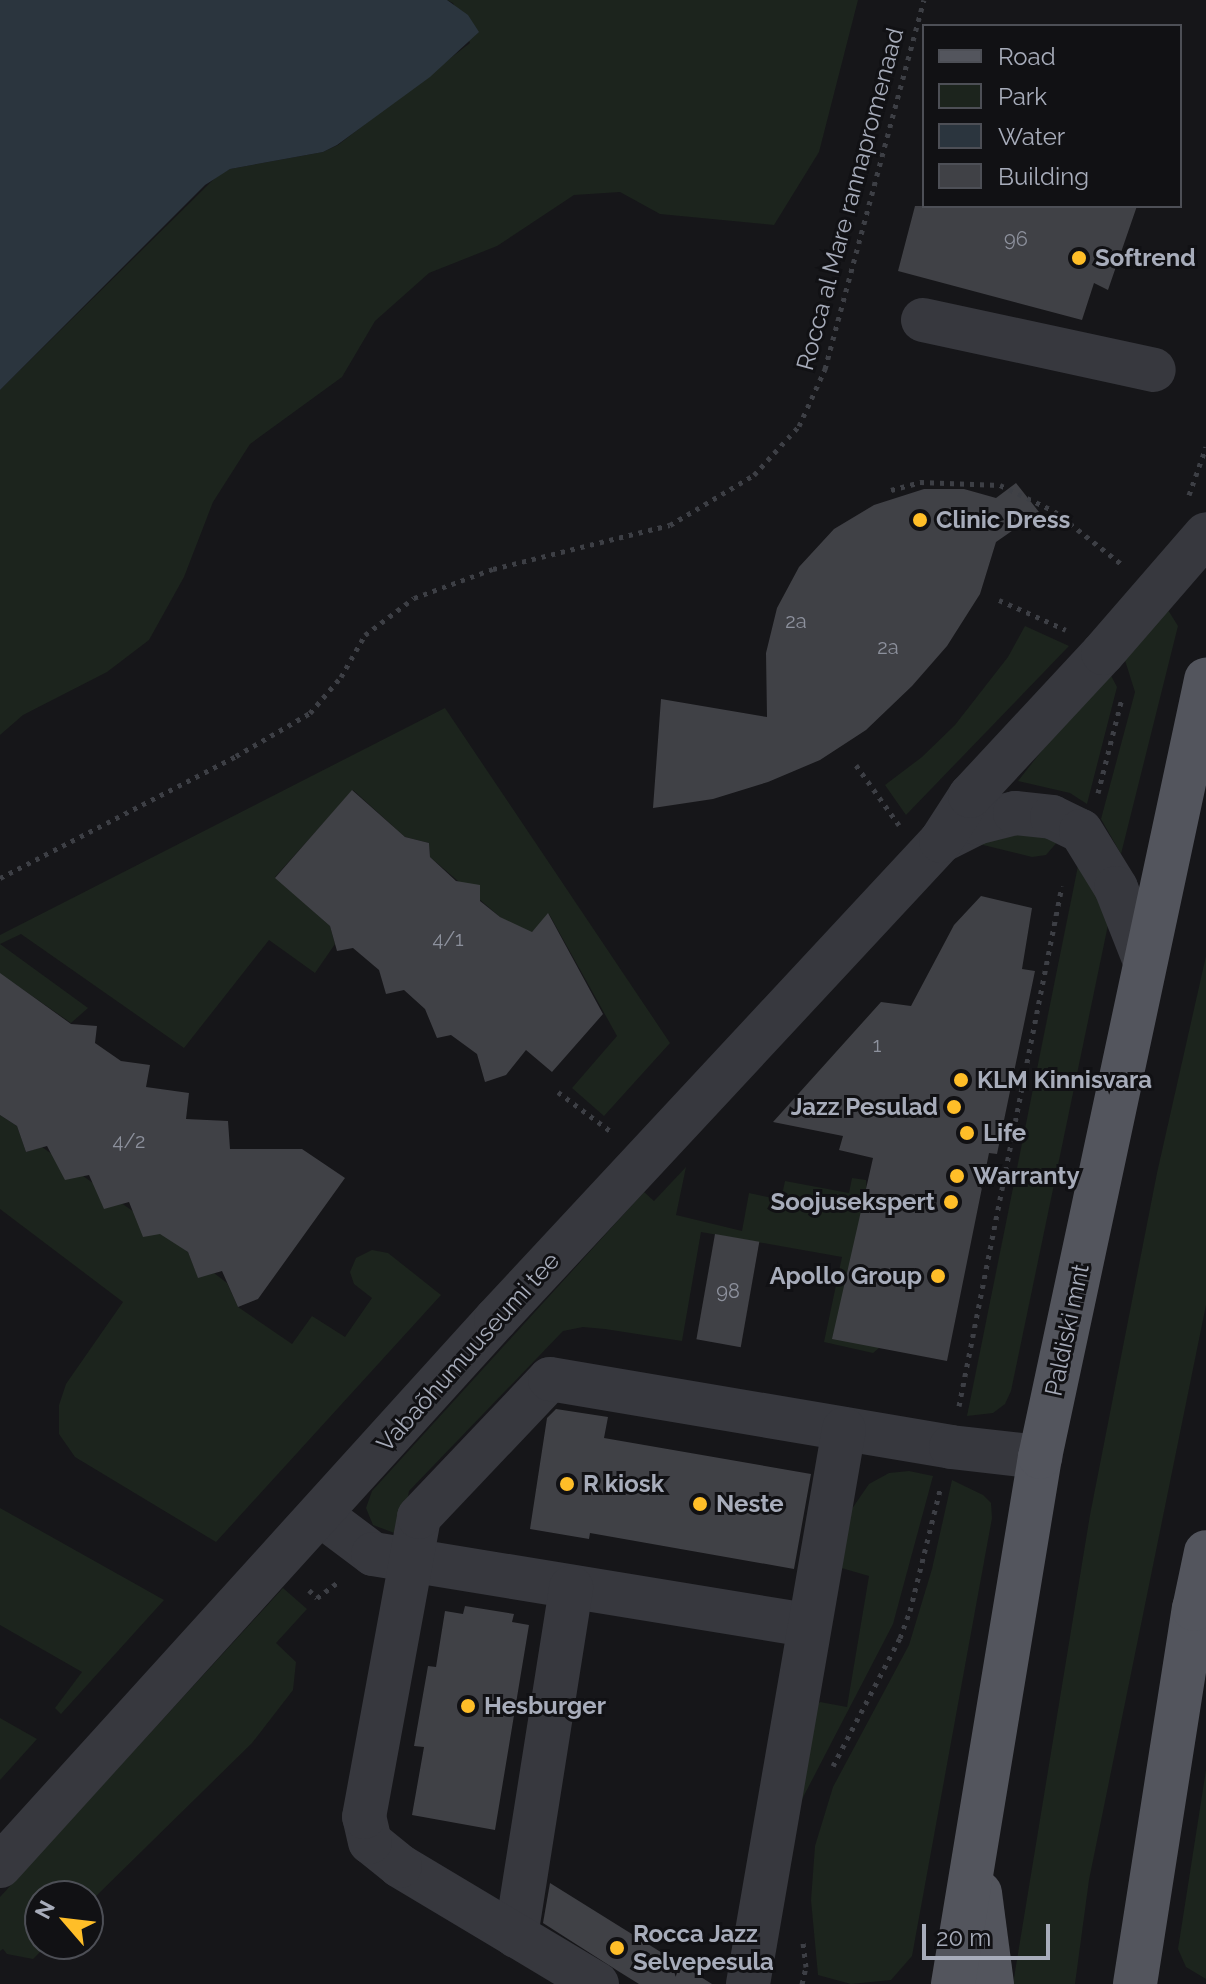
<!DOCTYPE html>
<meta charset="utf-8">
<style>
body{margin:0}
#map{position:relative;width:1206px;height:1984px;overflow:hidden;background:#161619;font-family:Raleway,sans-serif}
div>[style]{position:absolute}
.green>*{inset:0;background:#1c241d}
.water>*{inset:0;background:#2b353e}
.building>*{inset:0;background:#404146;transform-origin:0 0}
.path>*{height:5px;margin-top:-2.5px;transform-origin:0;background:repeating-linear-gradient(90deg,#3d3f45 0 4px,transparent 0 10px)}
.minor>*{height:44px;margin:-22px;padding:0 22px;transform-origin:22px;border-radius:22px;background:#37383e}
.major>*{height:44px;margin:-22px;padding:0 22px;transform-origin:22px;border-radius:22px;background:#53555d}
.dots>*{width:22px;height:22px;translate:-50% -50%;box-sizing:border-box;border:4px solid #111114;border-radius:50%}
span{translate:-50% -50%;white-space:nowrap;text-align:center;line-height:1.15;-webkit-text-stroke:6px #111114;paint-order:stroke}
.number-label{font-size:20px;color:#8d919d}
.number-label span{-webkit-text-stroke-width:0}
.street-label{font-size:24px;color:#a7acba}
.poi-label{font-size:24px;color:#a7acba;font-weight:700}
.left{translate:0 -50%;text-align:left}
.right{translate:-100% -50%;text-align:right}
.legend{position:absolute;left:922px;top:24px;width:260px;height:184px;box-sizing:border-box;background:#111114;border:2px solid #4d4f56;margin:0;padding:10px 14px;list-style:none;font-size:24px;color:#a7acba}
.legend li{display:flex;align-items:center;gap:16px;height:40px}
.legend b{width:40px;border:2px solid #4d4f56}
.north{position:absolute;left:24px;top:1880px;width:80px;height:80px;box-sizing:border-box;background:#111114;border:2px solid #4d4f56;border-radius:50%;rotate:298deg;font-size:22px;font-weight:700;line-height:32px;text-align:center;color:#a7acba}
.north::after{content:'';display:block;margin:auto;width:28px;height:36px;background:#ffbe28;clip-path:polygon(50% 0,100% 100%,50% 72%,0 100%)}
.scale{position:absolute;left:922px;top:1924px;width:128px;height:36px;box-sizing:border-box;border:4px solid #a7acba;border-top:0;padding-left:10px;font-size:24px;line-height:28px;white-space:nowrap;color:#a7acba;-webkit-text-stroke:6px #111114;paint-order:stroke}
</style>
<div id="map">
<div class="green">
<i style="clip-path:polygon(447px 0,858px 0,819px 152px,774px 225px,660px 214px,620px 192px,574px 195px,497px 246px,429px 273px,375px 321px,342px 377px,250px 444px,213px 502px,184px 577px,149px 640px,107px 672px,23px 715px,0 735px,0 390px,218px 175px,230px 169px,323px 152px,338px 145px,470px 43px,453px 3px)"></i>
<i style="clip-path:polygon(1168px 610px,1178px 626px,1121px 854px,1101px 819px,1135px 692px,1123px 654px)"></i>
<i style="clip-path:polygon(1025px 626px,1069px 646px,906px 815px,885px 785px,922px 757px,955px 725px,1008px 657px)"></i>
<i style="clip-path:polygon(1107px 668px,1117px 687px,1087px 804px,1070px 793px,1018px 781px)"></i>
<i style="clip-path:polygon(445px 708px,670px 1043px,604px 1116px,572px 1088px,617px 1036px,549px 914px,530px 934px,500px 917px,430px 857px,429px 843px,405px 837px,353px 790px,275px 877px,330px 926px,335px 944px,315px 973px,269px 940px,184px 1048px,21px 934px,0 944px,88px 1008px,71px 1023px,12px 982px,0 997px,0 935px)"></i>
<i style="clip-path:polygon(1004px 830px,1059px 840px,1046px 855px,1032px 857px,975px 843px)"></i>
<i style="clip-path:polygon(1080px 856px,1108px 925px,1011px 1391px,1005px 1404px,993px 1413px,967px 1416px)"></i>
<i style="clip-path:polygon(1206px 956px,1206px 1305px,1089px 1880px,1075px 1984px,1013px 1984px,1090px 1515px,1157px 1173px)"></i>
<i style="clip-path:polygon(0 1115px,17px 1126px,26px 1152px,42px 1147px,134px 1212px,188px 1252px,198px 1277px,214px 1273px,227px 1283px,238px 1307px,292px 1344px,312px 1316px,345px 1337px,372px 1298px,354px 1284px,350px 1272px,356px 1258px,372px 1250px,388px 1253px,441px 1295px,216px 1542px,75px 1457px,59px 1434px,59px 1405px,66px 1384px,123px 1302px,0 1209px)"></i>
<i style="clip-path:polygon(686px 1167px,676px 1215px,742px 1231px,749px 1193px,781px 1200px,785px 1181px,849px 1193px,852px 1178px,866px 1180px,879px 1348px,873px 1353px,824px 1342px,842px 1257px,701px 1232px,682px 1341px,605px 1329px,583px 1327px,563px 1331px,409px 1491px,402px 1528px,397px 1534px,373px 1525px,366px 1508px,372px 1491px,644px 1192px,654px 1201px)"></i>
<i style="clip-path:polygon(909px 1471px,933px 1476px,893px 1624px,798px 1807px,814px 1707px,820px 1702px,847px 1707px,869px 1576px,838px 1567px,847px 1516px,869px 1484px,889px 1473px)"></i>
<i style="clip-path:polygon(952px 1480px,983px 1495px,991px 1503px,992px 1518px,912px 1956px,891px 1980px,851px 1984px,818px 1975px,811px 1900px,815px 1846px,833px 1787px,909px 1645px,932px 1569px)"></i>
<i style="clip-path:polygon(0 1508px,164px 1600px,61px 1714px,55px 1708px,82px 1672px,0 1625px)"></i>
<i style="clip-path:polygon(283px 1588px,307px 1609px,276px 1643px,296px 1662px,293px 1690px,252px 1743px,88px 1904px,88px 1896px,40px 1896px,40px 1944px,48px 1944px,33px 1959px,7px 1954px,3px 1949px,0 1951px,0 1897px)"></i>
<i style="clip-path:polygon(0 1718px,37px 1739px,0 1780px)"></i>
<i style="clip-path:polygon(1206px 1770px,1206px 1979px,1186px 1967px,1178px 1949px)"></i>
</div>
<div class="water">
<i style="clip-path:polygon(0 0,447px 0,468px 15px,479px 32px,430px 77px,337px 145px,323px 152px,230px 169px,205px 185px,0 390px)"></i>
</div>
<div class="building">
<i style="clip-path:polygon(915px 206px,1137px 206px,1108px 290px,1094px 283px,1082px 320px,898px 271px)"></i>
<i style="clip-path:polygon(1016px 483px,1039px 512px,996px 542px,980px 594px,947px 646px,912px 686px,866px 730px,820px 760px,768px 782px,713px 799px,653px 808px,661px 699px,767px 717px,766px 653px,777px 608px,799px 567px,834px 529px,874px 505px,924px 489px,964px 489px,996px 498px)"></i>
<i style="clip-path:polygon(352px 790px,405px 837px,429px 843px,430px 857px,456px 881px,480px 885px,480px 901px,500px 917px,532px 932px,548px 913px,603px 1014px,552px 1072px,526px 1050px,506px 1075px,485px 1082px,477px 1054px,451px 1035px,437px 1038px,425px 1009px,404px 990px,386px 994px,379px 970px,353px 948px,337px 951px,330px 926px,275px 878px)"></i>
<i style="clip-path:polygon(981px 896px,1032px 908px,1022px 969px,1035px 971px,997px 1154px,989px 1153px,947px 1361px,832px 1339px,873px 1158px,839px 1150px,843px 1136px,773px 1122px,881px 1002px,911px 1006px,954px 925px)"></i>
<i style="clip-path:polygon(0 973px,71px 1024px,97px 1026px,95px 1043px,121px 1061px,150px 1065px,146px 1087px,189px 1093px,186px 1119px,228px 1121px,230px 1149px,302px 1149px,345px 1178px,258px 1299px,238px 1307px,222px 1271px,198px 1278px,188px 1252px,160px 1234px,143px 1237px,129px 1202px,104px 1209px,89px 1175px,65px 1180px,47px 1146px,26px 1152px,17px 1126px,0 1115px)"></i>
<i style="left:715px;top:1234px;width:45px;height:107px;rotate:10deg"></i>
<i style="clip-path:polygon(556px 1409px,608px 1417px,604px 1438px,811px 1474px,794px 1569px,590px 1533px,589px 1539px,530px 1529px,547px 1418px)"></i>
<i style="clip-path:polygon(465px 1606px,514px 1614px,512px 1622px,529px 1625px,495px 1830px,412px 1815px,424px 1747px,414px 1746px,428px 1666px,436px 1667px,445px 1611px,463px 1614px)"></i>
<i style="clip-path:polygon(550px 1883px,712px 1984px,639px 1984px,618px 1971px,543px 1923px)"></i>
</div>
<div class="path">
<i style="left:891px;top:490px;width:30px;rotate:-15deg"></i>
<i style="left:920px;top:482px;width:80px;rotate:2.1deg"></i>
<i style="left:1000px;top:485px;width:60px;rotate:25.7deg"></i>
<i style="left:1054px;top:511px;width:89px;rotate:38.2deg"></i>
<i style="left:1189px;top:495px;width:51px;rotate:-70.5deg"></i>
<i style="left:999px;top:600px;width:73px;rotate:24.1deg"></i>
<i style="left:856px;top:765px;width:74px;rotate:54.4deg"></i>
<i style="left:1098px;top:793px;width:98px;rotate:-75.8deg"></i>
<i style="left:0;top:878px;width:266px;rotate:-27.3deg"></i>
<i style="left:236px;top:756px;width:86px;rotate:-30.2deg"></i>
<i style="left:310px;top:713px;width:48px;rotate:-49.3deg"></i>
<i style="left:341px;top:677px;width:48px;rotate:-60.3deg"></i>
<i style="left:365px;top:635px;width:61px;rotate:-37.1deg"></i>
<i style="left:414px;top:598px;width:84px;rotate:-20.2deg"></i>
<i style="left:493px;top:569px;width:182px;rotate:-14deg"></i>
<i style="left:670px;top:525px;width:98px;rotate:-30.8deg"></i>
<i style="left:754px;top:475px;width:67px;rotate:-47.4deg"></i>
<i style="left:799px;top:426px;width:63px;rotate:-65.5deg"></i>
<i style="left:825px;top:369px;width:382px;rotate:-75deg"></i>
<i style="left:558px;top:1092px;width:69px;rotate:36.7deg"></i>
<i style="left:959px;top:1406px;width:530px;rotate:-78.8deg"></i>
<i style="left:309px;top:1590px;width:11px;rotate:45deg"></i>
<i style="left:317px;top:1598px;width:26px;rotate:-37deg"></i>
<i style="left:833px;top:1766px;width:144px;rotate:-62.4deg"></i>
<i style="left:900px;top:1638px;width:29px;rotate:-70deg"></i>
<i style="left:910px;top:1611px;width:125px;rotate:-76.1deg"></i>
<i style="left:802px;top:1984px;width:17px;rotate:-77deg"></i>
<i style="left:806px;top:1967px;width:26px;rotate:-97deg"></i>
</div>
<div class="minor">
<i style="left:923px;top:320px;width:236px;rotate:12.2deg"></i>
<i style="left:941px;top:841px;width:39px;rotate:-27deg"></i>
<i style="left:976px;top:823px;width:40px;rotate:-14.4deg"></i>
<i style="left:1015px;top:813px;width:37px;rotate:6deg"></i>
<i style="left:1052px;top:817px;width:32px;rotate:26deg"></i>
<i style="left:1081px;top:831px;width:67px;rotate:58.4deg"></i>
<i style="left:1116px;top:888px;width:76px;rotate:68.5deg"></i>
<i style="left:321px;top:1515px;width:65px;rotate:36.9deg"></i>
<i style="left:373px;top:1554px;width:441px;rotate:9.3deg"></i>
<i style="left:0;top:1866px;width:738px;rotate:-47.8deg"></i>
<i style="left:496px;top:1319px;width:653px;rotate:-47.05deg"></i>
<i style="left:941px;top:841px;width:54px;rotate:-57.2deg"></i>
<i style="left:970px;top:796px;width:195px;rotate:-47.1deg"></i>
<i style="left:1103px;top:653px;width:157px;rotate:-49.1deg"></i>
<i style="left:516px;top:1936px;width:353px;rotate:-81deg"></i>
<i style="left:597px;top:1984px;width:230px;rotate:-149.1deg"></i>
<i style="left:400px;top:1866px;width:38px;rotate:-141deg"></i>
<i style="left:370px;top:1842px;width:26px;rotate:-103deg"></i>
<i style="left:364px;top:1817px;width:305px;rotate:-79.6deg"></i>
<i style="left:419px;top:1517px;width:190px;rotate:-46.5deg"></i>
<i style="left:550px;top:1379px;width:407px;rotate:9.6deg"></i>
<i style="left:951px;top:1447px;width:90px;rotate:6.4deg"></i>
<i style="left:748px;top:1984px;width:563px;rotate:-80.19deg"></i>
</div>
<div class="major">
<i style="left:980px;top:1893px;width:92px;rotate:82.5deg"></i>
<i style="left:953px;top:1984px;width:534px;rotate:-80.63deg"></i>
<i style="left:1040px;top:1457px;width:795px;rotate:-77.94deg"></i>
<i style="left:1135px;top:1984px;width:380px;rotate:-81.1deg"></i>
<i style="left:1194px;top:1609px;width:58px;rotate:-78.1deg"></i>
</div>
<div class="dots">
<i style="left:1079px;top:258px;background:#ffbe28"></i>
<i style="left:920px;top:520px;background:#ffbe28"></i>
<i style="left:961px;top:1080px;background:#ffbe28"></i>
<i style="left:954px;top:1107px;background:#ffbe28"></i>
<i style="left:967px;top:1133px;background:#ffbe28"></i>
<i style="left:957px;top:1176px;background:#ffbe28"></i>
<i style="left:951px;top:1202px;background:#ffbe28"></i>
<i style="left:938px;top:1276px;background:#ffbe28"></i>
<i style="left:567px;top:1484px;background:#ffbe28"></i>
<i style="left:700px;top:1504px;background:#ffbe28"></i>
<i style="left:468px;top:1706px;background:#ffbe28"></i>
<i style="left:617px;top:1948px;background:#ffbe28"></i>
</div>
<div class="number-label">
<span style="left:1016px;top:239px">96</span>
<span style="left:796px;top:621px">2a</span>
<span style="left:888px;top:647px">2a</span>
<span style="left:448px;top:939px">4/1</span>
<span style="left:877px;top:1045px">1</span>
<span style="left:129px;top:1141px">4/2</span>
<span style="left:728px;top:1291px">98</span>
</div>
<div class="street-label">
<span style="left:850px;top:199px;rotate:-75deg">Rocca al Mare rannapromenaad</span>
<span style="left:1067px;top:1330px;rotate:-78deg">Paldiski mnt</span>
<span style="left:468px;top:1352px;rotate:-48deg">Vabaõhumuuseumi tee</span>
</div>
<div class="poi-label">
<span class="left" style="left:1095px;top:258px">Softrend</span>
<span class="left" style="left:936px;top:520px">Clinic Dress</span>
<span class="left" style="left:977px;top:1080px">KLM Kinnisvara</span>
<span class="right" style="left:938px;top:1107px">Jazz Pesulad</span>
<span class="left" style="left:983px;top:1133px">Life</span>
<span class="left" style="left:973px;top:1176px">Warranty</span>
<span class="right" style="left:935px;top:1202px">Soojusekspert</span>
<span class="right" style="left:922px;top:1276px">Apollo Group</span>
<span class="left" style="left:583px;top:1484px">R kiosk</span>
<span class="left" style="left:716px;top:1504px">Neste</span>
<span class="left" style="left:484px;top:1706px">Hesburger</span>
<span class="left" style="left:633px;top:1948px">Rocca Jazz<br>Selvepesula</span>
</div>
<ul class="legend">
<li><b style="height:10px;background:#53555d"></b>Road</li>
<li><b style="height:22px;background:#1c241d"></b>Park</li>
<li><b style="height:22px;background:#2b353e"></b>Water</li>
<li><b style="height:22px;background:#404146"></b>Building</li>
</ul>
<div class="north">N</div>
<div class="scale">20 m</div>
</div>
